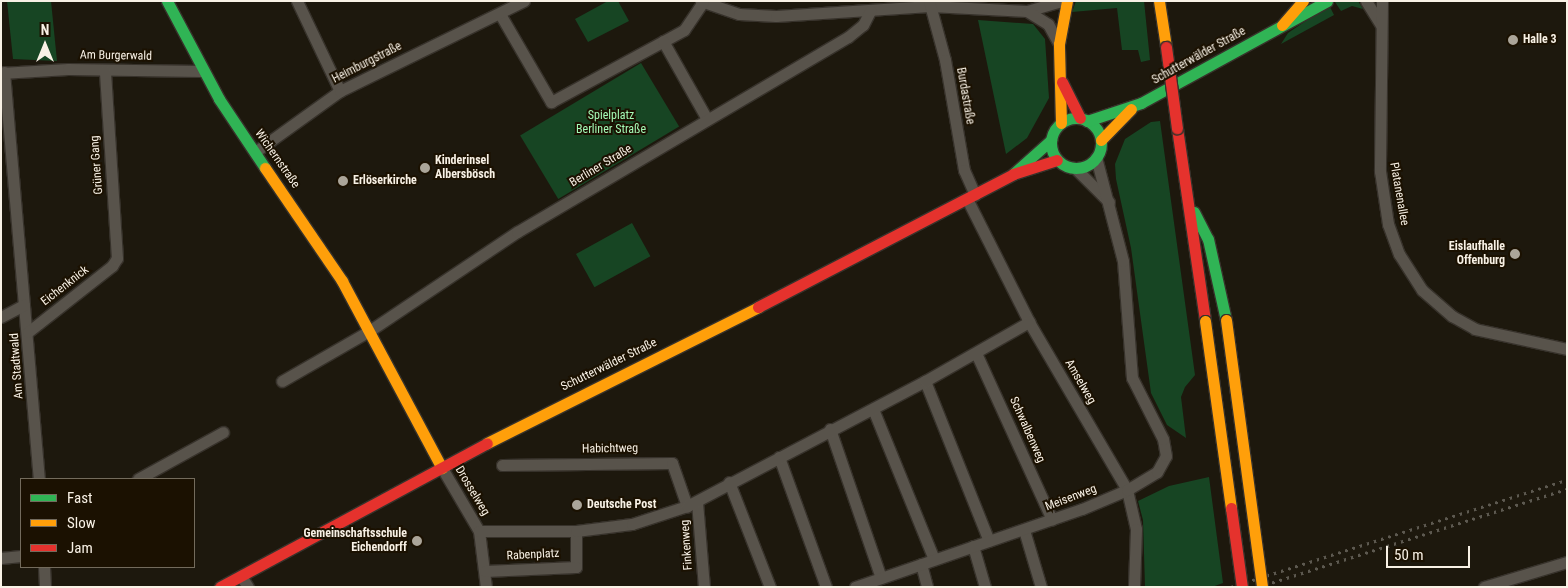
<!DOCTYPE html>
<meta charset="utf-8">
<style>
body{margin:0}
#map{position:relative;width:1568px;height:588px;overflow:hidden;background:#1d180d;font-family:"Roboto Condensed",sans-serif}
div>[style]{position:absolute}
.green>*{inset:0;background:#174523;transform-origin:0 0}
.roads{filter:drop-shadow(1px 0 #37322b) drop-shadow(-1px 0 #37322b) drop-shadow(0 1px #37322b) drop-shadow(0 -1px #37322b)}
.street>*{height:11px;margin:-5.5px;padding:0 5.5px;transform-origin:5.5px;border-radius:5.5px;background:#58534b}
.fast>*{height:11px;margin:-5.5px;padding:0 5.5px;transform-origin:5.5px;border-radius:5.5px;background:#30b455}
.fast>.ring{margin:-5.5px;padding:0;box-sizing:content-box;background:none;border:11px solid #30b455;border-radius:50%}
.slow>*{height:11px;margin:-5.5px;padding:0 5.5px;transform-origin:5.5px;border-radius:5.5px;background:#ff9f0a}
.jam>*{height:11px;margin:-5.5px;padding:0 5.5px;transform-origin:5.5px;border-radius:5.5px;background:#e5322d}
.rail>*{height:3px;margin-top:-1.5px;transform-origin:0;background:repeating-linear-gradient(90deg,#5d5950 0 2.5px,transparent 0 7.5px)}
.bridges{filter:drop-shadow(1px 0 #37322b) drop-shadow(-1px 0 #37322b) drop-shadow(0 1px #37322b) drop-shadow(0 -1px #37322b)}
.slow-bridge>*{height:11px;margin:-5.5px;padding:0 5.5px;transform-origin:5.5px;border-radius:5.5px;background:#ff9f0a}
.jam-bridge>*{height:11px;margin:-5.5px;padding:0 5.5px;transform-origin:5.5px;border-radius:5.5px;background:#e5322d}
.dots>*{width:14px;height:14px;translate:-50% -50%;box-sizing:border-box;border:2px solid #1b1101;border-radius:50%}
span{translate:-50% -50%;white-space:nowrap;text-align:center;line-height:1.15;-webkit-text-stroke:4px #1b1101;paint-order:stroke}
.poi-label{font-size:12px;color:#f8f1e5;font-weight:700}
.left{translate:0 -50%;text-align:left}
.right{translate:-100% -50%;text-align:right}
.street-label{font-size:12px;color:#f8f1e5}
.park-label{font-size:12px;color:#a4fab6}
.frame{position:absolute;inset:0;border:2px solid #f8f1e5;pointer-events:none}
.legend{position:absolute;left:20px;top:478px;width:175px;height:90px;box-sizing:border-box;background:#1b1101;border:1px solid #736b5c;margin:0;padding:6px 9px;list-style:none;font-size:15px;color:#f8f1e5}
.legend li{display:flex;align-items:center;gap:10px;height:25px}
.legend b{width:25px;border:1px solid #736b5c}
.north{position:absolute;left:20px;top:20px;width:50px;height:50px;-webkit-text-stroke:4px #1b1101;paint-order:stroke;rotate:0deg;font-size:14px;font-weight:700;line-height:20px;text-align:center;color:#f8f1e5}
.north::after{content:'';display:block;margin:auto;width:18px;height:22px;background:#f8f1e5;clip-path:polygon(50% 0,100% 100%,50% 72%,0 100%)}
.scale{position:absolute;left:1386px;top:546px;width:84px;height:22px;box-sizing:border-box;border:2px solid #f8f1e5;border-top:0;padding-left:6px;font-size:15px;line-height:18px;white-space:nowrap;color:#f8f1e5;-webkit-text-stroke:4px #1b1101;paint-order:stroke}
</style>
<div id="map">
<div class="green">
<i style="clip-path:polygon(7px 1px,51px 1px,57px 61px,13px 59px)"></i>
<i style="clip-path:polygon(608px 1px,618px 1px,629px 21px,588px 42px,575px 19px)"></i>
<i style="clip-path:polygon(1076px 1px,1144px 1px,1150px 60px,1141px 62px,1138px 50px,1122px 50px,1117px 8px,1072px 12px)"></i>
<i style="clip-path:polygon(1358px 1px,1363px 9px,1352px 6px,1341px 11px,1335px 2px)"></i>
<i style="clip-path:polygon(1329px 5px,1334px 15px,1281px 44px,1288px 33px)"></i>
<i style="clip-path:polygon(978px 20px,1033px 24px,1045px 39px,1049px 98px,1027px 138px,1006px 154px)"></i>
<i style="left:641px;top:63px;width:74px;height:141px;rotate:59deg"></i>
<i style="clip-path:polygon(1160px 121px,1195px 375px,1185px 387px,1181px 397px,1186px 438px,1167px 425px,1151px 393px,1131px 248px,1116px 179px,1115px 164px,1125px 139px,1151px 122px)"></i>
<i style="left:632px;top:223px;width:38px;height:64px;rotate:61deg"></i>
<i style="clip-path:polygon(1209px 477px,1223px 583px,1212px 587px,1145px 587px,1143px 520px,1138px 501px,1169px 486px)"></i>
</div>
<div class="roads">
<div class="street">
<i style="left:297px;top:1px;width:100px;rotate:64.5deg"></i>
<i style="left:701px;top:1px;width:40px;rotate:18.9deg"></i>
<i style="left:739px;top:14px;width:37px;rotate:3deg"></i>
<i style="left:776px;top:16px;width:154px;rotate:-3.7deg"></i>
<i style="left:930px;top:6px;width:97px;rotate:3deg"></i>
<i style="left:1027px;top:11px;width:36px;rotate:-16deg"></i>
<i style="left:929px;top:1px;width:61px;rotate:74.8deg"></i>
<i style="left:945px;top:60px;width:112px;rotate:80.2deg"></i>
<i style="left:964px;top:170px;width:27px;rotate:66deg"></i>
<i style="left:1366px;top:1px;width:28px;rotate:58deg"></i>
<i style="left:1382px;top:1px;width:170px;rotate:90.7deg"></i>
<i style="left:1380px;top:171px;width:54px;rotate:81.4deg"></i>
<i style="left:1388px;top:224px;width:32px;rotate:70deg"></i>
<i style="left:1399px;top:254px;width:43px;rotate:57.4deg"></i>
<i style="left:1422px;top:290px;width:40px;rotate:41deg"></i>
<i style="left:1452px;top:316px;width:26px;rotate:29deg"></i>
<i style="left:1475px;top:329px;width:94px;rotate:12.3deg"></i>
<i style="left:1027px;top:11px;width:25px;rotate:32deg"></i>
<i style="left:1048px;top:24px;width:23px;rotate:61deg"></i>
<i style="left:500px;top:14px;width:102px;rotate:59.9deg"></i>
<i style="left:551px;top:102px;width:151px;rotate:-28.4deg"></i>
<i style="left:684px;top:30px;width:34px;rotate:-56deg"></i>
<i style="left:663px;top:41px;width:90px;rotate:60.6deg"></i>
<i style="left:4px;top:72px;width:409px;rotate:85.1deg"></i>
<i style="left:1px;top:73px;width:67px;rotate:-3.4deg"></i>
<i style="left:68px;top:69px;width:133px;rotate:0.9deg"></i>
<i style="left:255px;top:152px;width:105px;rotate:-35.7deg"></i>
<i style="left:340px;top:91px;width:205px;rotate:-26.1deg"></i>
<i style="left:1075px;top:168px;width:48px;rotate:45deg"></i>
<i style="left:967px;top:199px;width:138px;rotate:63.2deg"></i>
<i style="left:1029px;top:322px;width:194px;rotate:59.7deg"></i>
<i style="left:1127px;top:490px;width:40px;rotate:77deg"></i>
<i style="left:1136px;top:529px;width:58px;rotate:92deg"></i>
<i style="left:1px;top:317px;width:26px;rotate:-28deg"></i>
<i style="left:28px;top:332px;width:107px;rotate:-38.2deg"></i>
<i style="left:112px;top:266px;width:9px;rotate:-58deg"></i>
<i style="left:117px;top:258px;width:188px;rotate:-93.7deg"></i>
<i style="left:976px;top:353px;width:183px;rotate:65.5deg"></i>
<i style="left:282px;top:381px;width:100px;rotate:-29.9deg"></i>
<i style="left:369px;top:331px;width:178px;rotate:-33.8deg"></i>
<i style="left:517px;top:232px;width:384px;rotate:-30.5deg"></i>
<i style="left:848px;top:37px;width:19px;rotate:-39deg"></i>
<i style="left:863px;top:25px;width:16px;rotate:-63deg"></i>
<i style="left:925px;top:381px;width:172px;rotate:68.2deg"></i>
<i style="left:873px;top:409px;width:162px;rotate:67.9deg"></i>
<i style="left:830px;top:429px;width:157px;rotate:71.1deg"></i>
<i style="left:779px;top:457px;width:138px;rotate:70.1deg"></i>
<i style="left:502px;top:465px;width:170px;rotate:-0.7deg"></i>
<i style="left:672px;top:463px;width:46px;rotate:70.8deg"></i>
<i style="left:442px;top:468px;width:73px;rotate:59.6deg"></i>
<i style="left:479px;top:531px;width:56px;rotate:82.9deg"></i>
<i style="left:138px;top:479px;width:97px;rotate:-28.9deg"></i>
<i style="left:729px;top:482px;width:113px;rotate:68.7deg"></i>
<i style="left:697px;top:502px;width:85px;rotate:85.3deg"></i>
<i style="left:1024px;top:530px;width:59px;rotate:73.4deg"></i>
<i style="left:479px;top:531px;width:97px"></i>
<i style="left:576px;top:531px;width:36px;rotate:90deg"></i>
<i style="left:576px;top:567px;width:91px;rotate:177.5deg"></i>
<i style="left:576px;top:531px;width:56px;rotate:-7.1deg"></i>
<i style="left:632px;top:524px;width:58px;rotate:-18.1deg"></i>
<i style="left:687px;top:506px;width:269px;rotate:-27.7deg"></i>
<i style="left:925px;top:381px;width:120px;rotate:-29.6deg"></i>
<i style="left:973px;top:546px;width:43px;rotate:73.7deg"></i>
<i style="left:1px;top:558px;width:20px;rotate:-6deg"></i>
<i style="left:921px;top:564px;width:24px;rotate:75deg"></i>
<i style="left:44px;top:567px;width:20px;rotate:87deg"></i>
<i style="left:241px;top:576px;width:13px;rotate:58deg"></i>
<i style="left:855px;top:587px;width:240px;rotate:-19deg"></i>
<i style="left:1082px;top:509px;width:49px;rotate:-22.9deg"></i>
<i style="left:1127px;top:490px;width:35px;rotate:-31deg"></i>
<i style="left:1157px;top:472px;width:18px;rotate:-61deg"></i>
<i style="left:1166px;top:456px;width:17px;rotate:-100deg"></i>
<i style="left:1163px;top:439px;width:68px;rotate:-116.9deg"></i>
<i style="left:1132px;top:378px;width:117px;rotate:-94.4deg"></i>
<i style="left:1123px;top:261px;width:107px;rotate:-104.6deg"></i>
<i style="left:1484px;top:587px;width:87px;rotate:-16.8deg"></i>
</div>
<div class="fast">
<i style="left:167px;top:1px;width:111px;rotate:62deg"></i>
<i style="left:219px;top:99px;width:83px;rotate:56.3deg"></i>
<i class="ring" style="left:1051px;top:118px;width:39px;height:39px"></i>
<i style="left:1087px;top:121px;width:57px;rotate:-18.4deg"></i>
<i style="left:1141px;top:103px;width:212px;rotate:-28.7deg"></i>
<i style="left:1014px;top:173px;width:50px;rotate:-41.7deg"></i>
<i style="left:1194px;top:212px;width:30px;rotate:63deg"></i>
<i style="left:1208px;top:239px;width:83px;rotate:77.5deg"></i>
</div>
<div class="slow">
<i style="left:1159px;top:1px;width:47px;rotate:81.3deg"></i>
<i style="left:1282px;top:25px;width:32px;rotate:-49deg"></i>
<i style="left:1061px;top:123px;width:79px;rotate:-91.5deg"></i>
<i style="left:1059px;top:44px;width:44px;rotate:-79.5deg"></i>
<i style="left:1101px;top:140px;width:43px;rotate:-45.9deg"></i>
<i style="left:265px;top:168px;width:137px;rotate:55.7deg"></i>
<i style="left:342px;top:281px;width:212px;rotate:61.9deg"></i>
<i style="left:487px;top:443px;width:303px;rotate:-26.6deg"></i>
</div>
<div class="jam">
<i style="left:1062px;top:82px;width:40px;rotate:63.4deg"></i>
<i style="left:1177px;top:128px;width:195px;rotate:81.7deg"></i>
<i style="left:758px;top:307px;width:288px;rotate:-27.5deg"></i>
<i style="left:1013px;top:174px;width:46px;rotate:-17.7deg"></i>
<i style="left:220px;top:587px;width:303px;rotate:-28.3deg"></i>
</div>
</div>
<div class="rail">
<i style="left:1231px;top:587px;width:353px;rotate:-17.7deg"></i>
<i style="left:1258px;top:587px;width:324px;rotate:-17.6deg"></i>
</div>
<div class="bridges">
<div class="slow-bridge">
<i style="left:1226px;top:320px;width:269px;rotate:82.3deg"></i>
<i style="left:1205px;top:321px;width:189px;rotate:82.1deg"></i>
</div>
<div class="jam-bridge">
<i style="left:1166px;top:47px;width:82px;rotate:82.3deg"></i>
<i style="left:1231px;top:508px;width:80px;rotate:82.1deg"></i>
</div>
</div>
<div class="dots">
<i style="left:1513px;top:40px;background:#aba599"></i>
<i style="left:425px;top:168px;background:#aba599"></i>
<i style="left:343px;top:181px;background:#aba599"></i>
<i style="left:1515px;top:254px;background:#aba599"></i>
<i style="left:577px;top:505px;background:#aba599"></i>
<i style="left:417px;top:541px;background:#aba599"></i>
</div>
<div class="poi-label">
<span class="left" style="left:1523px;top:40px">Halle 3</span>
<span class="left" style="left:435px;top:168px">Kinderinsel<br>Albersbösch</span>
<span class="left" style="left:353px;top:181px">Erlöserkirche</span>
<span class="right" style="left:1505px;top:254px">Eislaufhalle<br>Offenburg</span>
<span class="left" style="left:587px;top:505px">Deutsche Post</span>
<span class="right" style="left:407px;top:541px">Gemeinschaftsschule<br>Eichendorff</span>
</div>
<div class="street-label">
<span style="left:116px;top:56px;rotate:1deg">Am Burgerwald</span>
<span style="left:1199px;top:56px;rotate:-29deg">Schutterwälder Straße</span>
<span style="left:367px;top:63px;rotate:-27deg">Heimburgstraße</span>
<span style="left:965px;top:96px;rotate:80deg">Burdastraße</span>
<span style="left:277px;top:159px;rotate:55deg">Wichernstraße</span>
<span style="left:97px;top:165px;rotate:-94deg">Grüner Gang</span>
<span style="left:601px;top:166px;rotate:-31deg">Berliner Straße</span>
<span style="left:1399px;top:194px;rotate:80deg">Platanenallee</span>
<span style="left:65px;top:286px;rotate:-38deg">Eichenknick</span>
<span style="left:609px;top:365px;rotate:-26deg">Schutterwälder Straße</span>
<span style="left:17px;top:366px;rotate:-94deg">Am Stadtwald</span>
<span style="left:1080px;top:382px;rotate:60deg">Amselweg</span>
<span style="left:1027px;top:430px;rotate:66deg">Schwalbenweg</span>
<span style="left:610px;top:449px;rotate:-1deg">Habichtweg</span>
<span style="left:472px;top:491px;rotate:59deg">Drosselweg</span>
<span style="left:1071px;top:498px;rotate:-21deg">Meisenweg</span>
<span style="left:687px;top:545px;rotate:-94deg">Finkenweg</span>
<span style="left:533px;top:555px;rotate:-3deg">Rabenplatz</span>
</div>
<div class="park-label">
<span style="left:611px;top:123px">Spielplatz<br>Berliner Straße</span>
</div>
<div class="frame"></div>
<ul class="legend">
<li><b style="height:6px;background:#30b455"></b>Fast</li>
<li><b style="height:6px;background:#ff9f0a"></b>Slow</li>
<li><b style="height:6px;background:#e5322d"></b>Jam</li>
</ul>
<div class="north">N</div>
<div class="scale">50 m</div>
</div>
